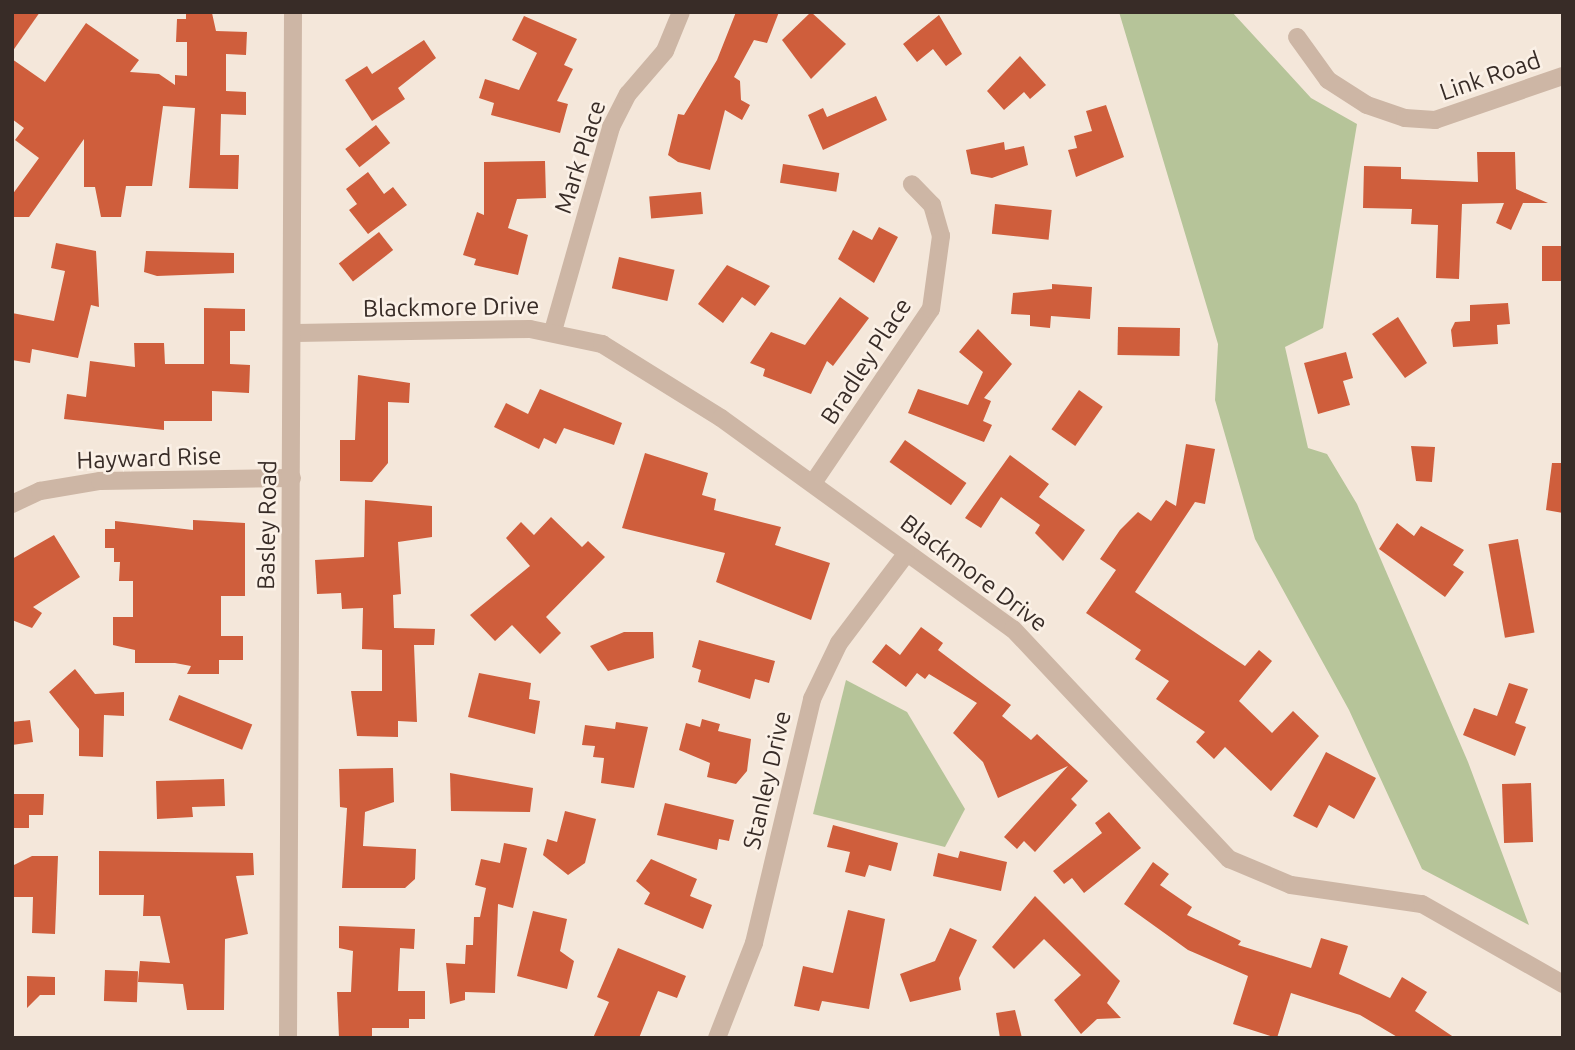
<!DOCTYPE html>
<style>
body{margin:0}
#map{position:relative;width:1575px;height:1050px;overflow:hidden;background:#f4e7da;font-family:Ubuntu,sans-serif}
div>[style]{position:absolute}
.green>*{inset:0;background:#b6c499}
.building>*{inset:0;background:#cf5e3c;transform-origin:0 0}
.minor>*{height:18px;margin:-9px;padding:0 9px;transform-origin:9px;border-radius:9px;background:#cdb6a5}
span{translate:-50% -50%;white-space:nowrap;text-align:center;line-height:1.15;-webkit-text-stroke:5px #fbf1e7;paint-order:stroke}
.street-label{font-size:24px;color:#382c27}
.frame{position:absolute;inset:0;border:14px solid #382c27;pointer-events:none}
</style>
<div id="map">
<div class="green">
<i style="clip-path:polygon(1119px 12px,1232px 12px,1311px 98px,1357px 124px,1323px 328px,1285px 347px,1308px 448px,1327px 454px,1357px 504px,1468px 762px,1529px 925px,1422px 869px,1349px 710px,1255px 539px,1215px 400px,1218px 344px)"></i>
<i style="clip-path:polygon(846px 680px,907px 712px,965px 809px,945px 847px,813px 814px)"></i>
</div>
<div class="building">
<i style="clip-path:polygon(12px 12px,40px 12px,12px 52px)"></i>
<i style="clip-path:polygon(186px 12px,212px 13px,216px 31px,247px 32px,246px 55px,226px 54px,226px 91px,246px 92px,246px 115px,221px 114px,220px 155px,239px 155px,238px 189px,189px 188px,195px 108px,163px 106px,152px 186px,126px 186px,121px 217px,101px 217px,95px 187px,84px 187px,84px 139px,29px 217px,12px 217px,12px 195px,39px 158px,15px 140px,24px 128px,12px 119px,12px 59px,45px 82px,86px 23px,139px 60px,130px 72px,159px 74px,175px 85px,175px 75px,187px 76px,187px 42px,176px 42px,177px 19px,186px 19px)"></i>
<i style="clip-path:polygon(736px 12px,779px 12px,767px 43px,754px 40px,734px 77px,740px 81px,741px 100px,750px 105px,742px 120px,725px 110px,710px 170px,678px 162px,668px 155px,678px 114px,684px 115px,717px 60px)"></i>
<i style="clip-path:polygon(811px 12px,846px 44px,811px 79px,782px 40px)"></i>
<i style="clip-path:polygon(939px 15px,962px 54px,946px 66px,933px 49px,917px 62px,903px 44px)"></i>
<i style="clip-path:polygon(524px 16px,577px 39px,564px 65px,573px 69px,557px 101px,568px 104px,560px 133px,491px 115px,494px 103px,479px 98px,485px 79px,519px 90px,537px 53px,512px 40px)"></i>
<i style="clip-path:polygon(424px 40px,436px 58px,398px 88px,405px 99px,372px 121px,345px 80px,367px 66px,372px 74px)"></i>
<i style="clip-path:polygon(1020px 56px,1046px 85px,1030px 99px,1024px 92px,1004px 110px,987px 91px)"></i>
<i style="clip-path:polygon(876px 96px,887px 120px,823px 150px,808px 115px,823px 108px,827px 117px)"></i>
<i style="clip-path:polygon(1106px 105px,1124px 157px,1076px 177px,1068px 150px,1077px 148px,1074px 136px,1092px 131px,1086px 111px)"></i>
<i style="left:376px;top:125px;width:23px;height:39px;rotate:52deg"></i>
<i style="clip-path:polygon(1004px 142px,1005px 150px,1024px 146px,1028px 165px,992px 178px,971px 174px,966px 150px)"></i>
<i style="clip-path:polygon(1477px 152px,1515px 152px,1516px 189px,1548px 203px,1523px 203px,1511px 230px,1496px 223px,1504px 203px,1462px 204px,1459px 279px,1436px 278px,1438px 225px,1411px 224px,1412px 209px,1363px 208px,1364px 166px,1401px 167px,1401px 179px,1478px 182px)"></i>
<i style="clip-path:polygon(545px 161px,546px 198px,517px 199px,508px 228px,528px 235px,518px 275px,474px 265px,476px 259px,463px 255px,477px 212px,484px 215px,484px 162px)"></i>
<i style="left:783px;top:164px;width:57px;height:19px;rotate:9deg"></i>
<i style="clip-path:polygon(368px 172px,384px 194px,393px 187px,407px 205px,368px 234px,349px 210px,357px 204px,346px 189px)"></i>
<i style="left:701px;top:192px;width:22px;height:52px;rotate:85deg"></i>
<i style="left:995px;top:204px;width:57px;height:30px;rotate:6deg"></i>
<i style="clip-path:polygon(879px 227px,898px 237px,874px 283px,838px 259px,853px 230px,872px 240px)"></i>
<i style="left:379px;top:232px;width:23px;height:51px;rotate:52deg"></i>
<i style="clip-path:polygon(56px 243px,96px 251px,99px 307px,91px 305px,78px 358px,32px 349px,30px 363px,12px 360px,12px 313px,54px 321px,65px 271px,51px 268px)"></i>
<i style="left:1542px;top:246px;width:21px;height:35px"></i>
<i style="clip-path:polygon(146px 251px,234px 253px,234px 273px,157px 276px,144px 272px)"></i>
<i style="left:619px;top:257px;width:57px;height:32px;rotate:13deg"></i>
<i style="clip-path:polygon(727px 265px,770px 286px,755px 306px,742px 297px,723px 323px,698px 304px)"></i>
<i style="clip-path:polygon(1052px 284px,1092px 287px,1090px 319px,1051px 316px,1050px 328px,1030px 326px,1030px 315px,1011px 314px,1013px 293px,1052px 289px)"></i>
<i style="clip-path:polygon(840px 297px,869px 318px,833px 366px,827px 361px,811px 394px,763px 376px,765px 369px,750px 363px,771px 332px,805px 345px)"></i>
<i style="clip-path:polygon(1508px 303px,1510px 324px,1497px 325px,1498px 344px,1453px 347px,1451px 330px,1455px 322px,1470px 321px,1470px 305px)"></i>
<i style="clip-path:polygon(204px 308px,245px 309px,245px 331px,230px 331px,230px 364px,250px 365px,249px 393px,212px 391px,212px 421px,164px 421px,164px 430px,64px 419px,67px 394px,86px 397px,90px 361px,135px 367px,134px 343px,164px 343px,165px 364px,204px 364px)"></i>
<i style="clip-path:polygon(1398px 317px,1427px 363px,1405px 378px,1372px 334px)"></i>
<i style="left:1118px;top:327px;width:62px;height:28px;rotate:1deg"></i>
<i style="clip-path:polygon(978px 329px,1012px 364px,984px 398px,991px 401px,983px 421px,992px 425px,984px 442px,908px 413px,918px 389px,968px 405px,983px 372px,959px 352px)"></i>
<i style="clip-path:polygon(1346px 352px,1353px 378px,1343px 381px,1350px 405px,1318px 414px,1304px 363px)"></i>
<i style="clip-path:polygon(358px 375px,410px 383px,409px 403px,388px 402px,388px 463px,372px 482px,340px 481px,340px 440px,355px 440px)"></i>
<i style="clip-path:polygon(540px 389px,622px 423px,614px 445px,564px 428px,556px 444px,544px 438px,539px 449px,494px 427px,506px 403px,528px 414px)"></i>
<i style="left:1079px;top:390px;width:29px;height:48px;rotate:35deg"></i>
<i style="left:905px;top:440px;width:75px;height:27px;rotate:35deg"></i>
<i style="clip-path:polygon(1186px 444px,1215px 449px,1205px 504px,1195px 502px,1135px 592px,1245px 666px,1259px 650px,1272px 661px,1239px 701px,1272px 733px,1293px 711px,1319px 736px,1271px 791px,1225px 747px,1214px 759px,1196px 742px,1205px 732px,1156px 699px,1169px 681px,1135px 659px,1141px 650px,1086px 613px,1116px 570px,1100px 559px,1120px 530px,1138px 512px,1151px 521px,1166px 500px,1176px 506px)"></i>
<i style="clip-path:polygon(1411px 446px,1435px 447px,1432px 482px,1416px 481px)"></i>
<i style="clip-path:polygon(645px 453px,708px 473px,702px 495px,716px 499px,714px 510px,781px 527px,775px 545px,830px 563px,811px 620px,716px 582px,725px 553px,622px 528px)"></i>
<i style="clip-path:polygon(1010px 455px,1049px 484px,1039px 497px,1085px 530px,1063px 561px,1035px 533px,1040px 525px,1001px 497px,981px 528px,965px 518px)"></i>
<i style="clip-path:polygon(1552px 463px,1563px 463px,1563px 513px,1546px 510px)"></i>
<i style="clip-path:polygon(365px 500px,432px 506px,432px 537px,398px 542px,401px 594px,393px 595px,394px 628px,435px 629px,434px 645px,414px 645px,417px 722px,398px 721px,398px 737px,357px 736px,351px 691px,382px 691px,382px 650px,362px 649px,363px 608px,342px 609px,341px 593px,317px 594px,315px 560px,364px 557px)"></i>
<i style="clip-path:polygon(551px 517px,582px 547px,588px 541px,605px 557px,546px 617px,561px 633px,540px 654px,512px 625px,495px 641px,470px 615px,530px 566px,506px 538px,521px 522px,534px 535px)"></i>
<i style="clip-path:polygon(193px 520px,245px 523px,245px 596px,221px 596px,221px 636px,243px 636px,243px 660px,219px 660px,219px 674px,187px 674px,191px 666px,175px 663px,135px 663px,135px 650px,113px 645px,113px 617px,133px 617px,133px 581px,119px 581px,120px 562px,114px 562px,114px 548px,105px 548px,105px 529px,115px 529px,115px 521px,193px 530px)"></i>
<i style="clip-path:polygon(1397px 523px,1414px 536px,1421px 526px,1464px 550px,1453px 565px,1464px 572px,1445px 597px,1379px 549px)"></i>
<i style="clip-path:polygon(54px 535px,80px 577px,33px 607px,42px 613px,32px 628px,12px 620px,12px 559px)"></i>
<i style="left:1518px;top:539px;width:95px;height:30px;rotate:80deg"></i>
<i style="clip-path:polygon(921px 627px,943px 643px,938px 650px,1011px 705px,1002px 716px,1031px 740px,1037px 734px,1088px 781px,1071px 799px,1077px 805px,1035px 852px,1024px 841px,1017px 849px,1004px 837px,1068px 766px,998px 798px,983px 762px,953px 733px,977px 703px,929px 674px,925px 679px,917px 673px,906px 687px,872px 662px,886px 644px,900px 655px)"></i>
<i style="clip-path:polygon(624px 632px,653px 632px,654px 658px,608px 671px,590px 646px)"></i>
<i style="clip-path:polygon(699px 640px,775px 661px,769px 683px,755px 679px,750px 699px,698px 682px,701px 670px,692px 667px)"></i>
<i style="clip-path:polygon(75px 669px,95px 694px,124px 692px,124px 716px,104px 715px,103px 757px,79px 756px,79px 729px,49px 692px)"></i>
<i style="clip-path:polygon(479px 673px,531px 683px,529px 699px,540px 701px,535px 734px,468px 717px)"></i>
<i style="clip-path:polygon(1509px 683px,1528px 689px,1515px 723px,1526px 727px,1515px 756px,1463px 735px,1474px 708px,1497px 716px)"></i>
<i style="left:179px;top:695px;width:79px;height:27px;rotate:22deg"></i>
<i style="clip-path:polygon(702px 719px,720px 724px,718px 731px,751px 739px,747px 771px,736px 784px,707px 777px,710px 763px,679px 750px,686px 723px,700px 727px)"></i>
<i style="clip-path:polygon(30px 720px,33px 742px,12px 745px,12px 722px)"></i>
<i style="clip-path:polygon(616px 722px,648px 727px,634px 788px,601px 783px,604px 758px,593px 757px,595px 746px,582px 745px,585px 725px,615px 729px)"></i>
<i style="clip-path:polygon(1326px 752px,1376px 778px,1354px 819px,1329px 805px,1317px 828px,1293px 816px)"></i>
<i style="clip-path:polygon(393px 768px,394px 802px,365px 812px,363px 846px,416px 849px,415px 879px,405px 888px,342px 888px,347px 808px,340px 807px,339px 769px)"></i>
<i style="clip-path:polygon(450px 773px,533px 788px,530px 812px,451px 811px)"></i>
<i style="clip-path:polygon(224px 779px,225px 806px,192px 807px,193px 817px,157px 819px,156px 781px)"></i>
<i style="left:1531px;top:783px;width:59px;height:29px;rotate:88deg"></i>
<i style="clip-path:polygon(12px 794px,44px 794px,43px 815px,29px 815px,29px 828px,12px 828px)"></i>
<i style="clip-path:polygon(665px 803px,734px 820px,729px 841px,719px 839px,717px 850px,657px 835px)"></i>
<i style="clip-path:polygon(565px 811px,596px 819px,585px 863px,568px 875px,543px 855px,547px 839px,557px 842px)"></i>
<i style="clip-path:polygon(1109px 812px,1141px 848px,1084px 893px,1072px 878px,1064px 884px,1053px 871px,1102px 833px,1095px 823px)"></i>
<i style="clip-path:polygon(833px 825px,898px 843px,891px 871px,869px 865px,865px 877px,845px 872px,850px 852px,827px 847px)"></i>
<i style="clip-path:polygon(504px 843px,527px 848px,513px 908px,498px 904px,495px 993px,465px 992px,465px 1000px,450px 1004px,446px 963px,465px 964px,466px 945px,473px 945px,474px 917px,480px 917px,486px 888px,475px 885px,481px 859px,500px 863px)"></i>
<i style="clip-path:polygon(99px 851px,253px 853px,254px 875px,236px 876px,248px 934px,225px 939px,224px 1010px,187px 1010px,183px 984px,138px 982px,140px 961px,170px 963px,160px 916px,143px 916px,144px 895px,99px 895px)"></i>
<i style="clip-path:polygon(960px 851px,1007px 862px,1001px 891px,933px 876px,938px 853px,958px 858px)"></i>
<i style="clip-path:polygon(32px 856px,58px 856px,55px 934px,32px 933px,33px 897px,12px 897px,12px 866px)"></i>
<i style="clip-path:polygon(651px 859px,697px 879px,690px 896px,712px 905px,703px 929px,644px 904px,650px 893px,636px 881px)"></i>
<i style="clip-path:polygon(1153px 862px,1169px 874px,1160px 885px,1192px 907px,1187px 915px,1241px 941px,1238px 945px,1311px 968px,1321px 938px,1348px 946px,1339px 974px,1390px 998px,1402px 977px,1427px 992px,1415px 1011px,1455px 1038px,1399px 1038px,1360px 1015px,1291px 993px,1277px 1038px,1233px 1024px,1248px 976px,1188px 950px,1124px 904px)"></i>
<i style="clip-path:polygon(1035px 896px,1120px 981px,1107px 1003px,1121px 1018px,1097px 1019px,1081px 1034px,1054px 1000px,1081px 975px,1044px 939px,1014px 969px,992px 947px)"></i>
<i style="clip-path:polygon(848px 910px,885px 919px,869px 1009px,822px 1001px,819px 1011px,794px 1006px,803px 966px,833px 973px)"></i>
<i style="clip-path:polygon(533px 911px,567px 919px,560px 951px,574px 961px,567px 989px,517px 976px)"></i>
<i style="clip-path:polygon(339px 926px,415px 929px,414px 949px,400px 948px,398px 991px,425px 991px,425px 1019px,409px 1019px,409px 1028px,372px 1028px,372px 1038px,339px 1038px,337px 992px,351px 992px,353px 951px,339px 948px)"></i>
<i style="clip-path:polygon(950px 928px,977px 940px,959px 978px,961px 990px,910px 1002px,900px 974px,935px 961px)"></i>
<i style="clip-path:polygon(618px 948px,686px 976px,677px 998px,658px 991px,639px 1038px,593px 1038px,609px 1002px,597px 997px)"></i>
<i style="left:105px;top:970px;width:33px;height:31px;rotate:2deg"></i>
<i style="clip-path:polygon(27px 976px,55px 977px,55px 995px,40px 995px,27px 1008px)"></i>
<i style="clip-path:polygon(1015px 1010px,1022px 1038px,1000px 1038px,996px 1013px)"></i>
</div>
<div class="minor">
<i style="left:1297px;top:37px;width:53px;rotate:54.2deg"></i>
<i style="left:1328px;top:80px;width:46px;rotate:32.7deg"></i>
<i style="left:1367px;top:105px;width:40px;rotate:18.9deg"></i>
<i style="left:1405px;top:118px;width:30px;rotate:4deg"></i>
<i style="left:1435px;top:120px;width:135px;rotate:-19deg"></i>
<i style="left:553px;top:331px;width:212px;rotate:-74.1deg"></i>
<i style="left:611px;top:127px;width:37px;rotate:-63deg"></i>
<i style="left:628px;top:94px;width:57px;rotate:-49.3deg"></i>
<i style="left:665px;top:51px;width:42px;rotate:-67.7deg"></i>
<i style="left:296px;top:333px;width:234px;rotate:-1deg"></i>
<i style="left:530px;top:329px;width:74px;rotate:11.8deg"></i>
<i style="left:602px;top:344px;width:140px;rotate:31.9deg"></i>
<i style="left:721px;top:418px;width:360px;rotate:35.9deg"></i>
<i style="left:1013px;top:629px;width:316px;rotate:46.8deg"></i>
<i style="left:1229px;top:859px;width:67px;rotate:22.8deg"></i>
<i style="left:1291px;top:885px;width:132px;rotate:8.3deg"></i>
<i style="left:1422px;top:904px;width:162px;rotate:29.6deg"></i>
<i style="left:813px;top:483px;width:210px;rotate:-55.9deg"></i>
<i style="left:931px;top:309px;width:74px;rotate:-82.2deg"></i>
<i style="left:941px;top:236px;width:32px;rotate:-106deg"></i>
<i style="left:932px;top:205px;width:29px;rotate:-134deg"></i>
<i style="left:12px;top:504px;width:31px;rotate:-25deg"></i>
<i style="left:40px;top:491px;width:61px;rotate:-9.5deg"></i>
<i style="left:100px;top:481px;width:192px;rotate:-0.9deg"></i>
<i style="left:288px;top:1038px;width:1026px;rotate:-89.72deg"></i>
<i style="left:717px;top:1038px;width:102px;rotate:-68.7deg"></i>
<i style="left:754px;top:943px;width:251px;rotate:-76.6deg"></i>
<i style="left:812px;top:699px;width:62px;rotate:-64.3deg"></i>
<i style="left:839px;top:643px;width:111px;rotate:-53deg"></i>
</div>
<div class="street-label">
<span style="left:1490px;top:76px;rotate:-19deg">Link Road</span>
<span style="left:580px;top:157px;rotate:-72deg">Mark Place</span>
<span style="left:451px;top:307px;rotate:-1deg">Blackmore Drive</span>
<span style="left:866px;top:361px;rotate:-57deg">Bradley Place</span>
<span style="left:149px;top:458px;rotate:-2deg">Hayward Rise</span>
<span style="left:267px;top:525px;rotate:-89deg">Basley Road</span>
<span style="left:974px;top:573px;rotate:37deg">Blackmore Drive</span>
<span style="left:767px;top:780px;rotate:-77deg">Stanley Drive</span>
</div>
<div class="frame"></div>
</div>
